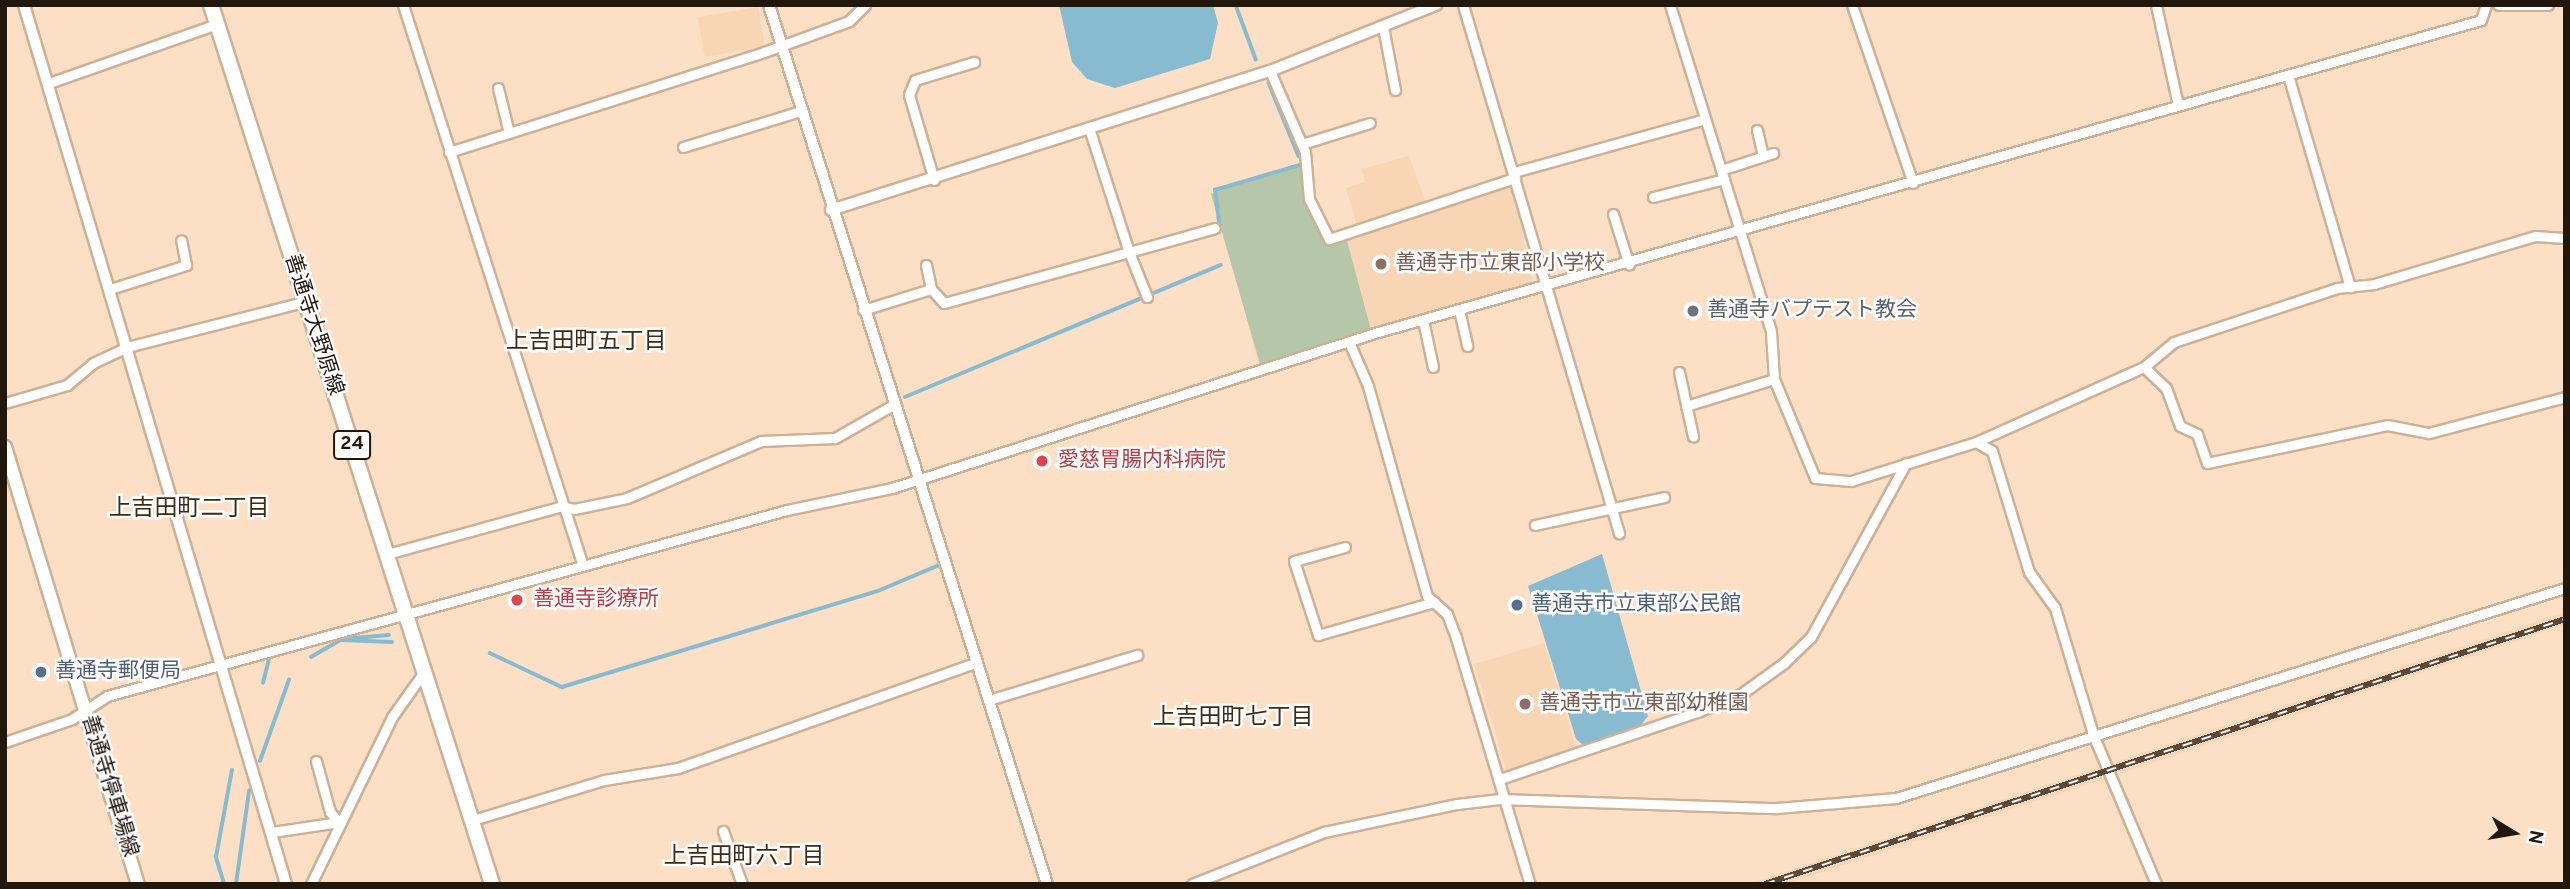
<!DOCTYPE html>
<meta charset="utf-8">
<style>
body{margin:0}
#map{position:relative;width:2570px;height:889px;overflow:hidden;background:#fddfc5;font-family:Overpass,"Noto Sans JP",sans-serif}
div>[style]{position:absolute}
.built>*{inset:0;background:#f8d5b5;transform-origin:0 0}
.green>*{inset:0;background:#b5c6a9}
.water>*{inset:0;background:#88bbcf}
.stream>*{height:3.5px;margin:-1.75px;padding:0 1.75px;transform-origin:1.75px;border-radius:1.75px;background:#88bbcf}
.roads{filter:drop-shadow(2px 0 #cdb197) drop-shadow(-2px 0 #cdb197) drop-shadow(0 2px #cdb197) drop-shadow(0 -2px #cdb197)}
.minor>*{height:9px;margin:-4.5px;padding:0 4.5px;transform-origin:4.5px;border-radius:4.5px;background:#fff}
.tertiary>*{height:10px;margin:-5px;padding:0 5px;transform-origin:5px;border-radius:5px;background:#fff}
.secondary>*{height:12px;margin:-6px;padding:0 6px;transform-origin:6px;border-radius:6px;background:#fff}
.primary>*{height:14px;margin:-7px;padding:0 7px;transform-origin:7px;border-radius:7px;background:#fff}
.rail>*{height:6px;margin-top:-3px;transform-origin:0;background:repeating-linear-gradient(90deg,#fff 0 10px,#58493b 0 20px);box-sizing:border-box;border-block:2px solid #58493b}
.dots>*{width:19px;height:19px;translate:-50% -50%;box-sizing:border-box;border:4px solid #fff;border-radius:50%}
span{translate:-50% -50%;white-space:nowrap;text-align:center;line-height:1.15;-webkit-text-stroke:5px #fff;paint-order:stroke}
.shield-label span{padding:2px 5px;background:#fff;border:2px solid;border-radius:5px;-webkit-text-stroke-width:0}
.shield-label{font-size:19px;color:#21170d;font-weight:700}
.education-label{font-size:21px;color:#785e54}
.left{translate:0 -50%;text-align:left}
.worship-label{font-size:21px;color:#5b616d}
.street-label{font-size:21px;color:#21170d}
.health-label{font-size:21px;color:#be3a42}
.service-label{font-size:21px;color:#4e5e75}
.neighbourhood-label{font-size:23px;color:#402a14}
.frame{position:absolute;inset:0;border:7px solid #21170d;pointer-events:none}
.north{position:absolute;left:2479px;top:798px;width:70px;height:70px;-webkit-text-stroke:5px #fff;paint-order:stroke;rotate:101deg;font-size:19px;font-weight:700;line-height:28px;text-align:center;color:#21170d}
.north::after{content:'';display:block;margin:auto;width:24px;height:32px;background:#21170d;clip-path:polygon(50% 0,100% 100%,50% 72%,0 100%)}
</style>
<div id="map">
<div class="built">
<i style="left:758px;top:7px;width:40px;height:61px;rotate:80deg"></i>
<i style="clip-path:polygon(1409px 156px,1429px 212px,1513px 186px,1533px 285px,1258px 363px,1214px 190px,1302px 164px,1305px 203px,1326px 244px,1359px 233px,1346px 188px,1365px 182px,1362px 169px)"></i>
<i style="clip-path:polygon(2565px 612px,2565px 625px,2112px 776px,1786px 884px,1749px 884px)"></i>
<i style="left:1544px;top:643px;width:111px;height:73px;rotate:73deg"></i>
</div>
<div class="green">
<i style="clip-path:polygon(1296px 164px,1302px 164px,1305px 203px,1325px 243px,1346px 237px,1371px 330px,1260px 364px,1211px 194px)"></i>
</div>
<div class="water">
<i style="clip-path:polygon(1059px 5px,1213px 5px,1218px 23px,1210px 59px,1115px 88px,1087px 79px,1072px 62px)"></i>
<i style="clip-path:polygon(1602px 554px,1648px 716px,1637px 730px,1583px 745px,1576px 739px,1528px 586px)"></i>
</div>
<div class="stream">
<i style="left:1236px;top:5px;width:58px;rotate:69.7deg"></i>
<i style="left:1269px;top:83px;width:79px;rotate:67.7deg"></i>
<i style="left:1219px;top:222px;width:32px;rotate:-97deg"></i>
<i style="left:1215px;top:190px;width:89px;rotate:-16.4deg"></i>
<i style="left:905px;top:397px;width:342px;rotate:-22.7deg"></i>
<i style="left:343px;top:639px;width:46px;rotate:-5deg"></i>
<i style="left:490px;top:653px;width:80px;rotate:25.3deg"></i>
<i style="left:562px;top:687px;width:330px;rotate:-16.9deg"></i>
<i style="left:878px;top:591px;width:69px;rotate:-22.9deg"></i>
<i style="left:311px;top:657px;width:34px;rotate:-30deg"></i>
<i style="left:341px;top:640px;width:51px;rotate:2.2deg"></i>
<i style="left:263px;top:683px;width:25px;rotate:-76deg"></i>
<i style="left:260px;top:761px;width:86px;rotate:-70.3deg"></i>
<i style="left:224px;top:884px;width:28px;rotate:-107deg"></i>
<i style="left:216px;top:857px;width:88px;rotate:-79.6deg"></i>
<i style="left:236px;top:884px;width:94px;rotate:-82deg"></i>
</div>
<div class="roads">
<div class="minor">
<i style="left:403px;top:5px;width:589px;rotate:72.21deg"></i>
<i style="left:1463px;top:5px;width:551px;rotate:73.54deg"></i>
<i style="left:1670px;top:5px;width:342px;rotate:72.8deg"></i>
<i style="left:1771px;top:332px;width:47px;rotate:86.3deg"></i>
<i style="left:1774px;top:379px;width:107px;rotate:67.5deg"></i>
<i style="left:1815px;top:478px;width:36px;rotate:5deg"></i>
<i style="left:1851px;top:481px;width:131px;rotate:-17.3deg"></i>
<i style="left:1976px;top:442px;width:184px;rotate:-24.1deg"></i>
<i style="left:2144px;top:367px;width:39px;rotate:-40deg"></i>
<i style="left:2174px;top:342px;width:172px;rotate:-18.3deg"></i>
<i style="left:2337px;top:288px;width:37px;rotate:-6deg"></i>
<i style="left:2374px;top:284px;width:168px;rotate:-16.6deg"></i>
<i style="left:2535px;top:236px;width:30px;rotate:4deg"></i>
<i style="left:1852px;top:5px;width:188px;rotate:71.1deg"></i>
<i style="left:2156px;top:5px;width:102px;rotate:77.6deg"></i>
<i style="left:1383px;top:27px;width:64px;rotate:79.2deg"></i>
<i style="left:1270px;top:71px;width:88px;rotate:66.6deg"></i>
<i style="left:1305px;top:152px;width:47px;rotate:85.1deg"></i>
<i style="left:1309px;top:199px;width:45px;rotate:63.4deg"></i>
<i style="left:1329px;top:239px;width:196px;rotate:-18.2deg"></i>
<i style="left:2288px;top:75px;width:221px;rotate:73.7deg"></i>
<i style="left:49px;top:83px;width:178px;rotate:-19.4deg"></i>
<i style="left:498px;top:88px;width:46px;rotate:76.3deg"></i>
<i style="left:1757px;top:130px;width:27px;rotate:77deg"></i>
<i style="left:1302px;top:144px;width:71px;rotate:-17.2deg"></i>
<i style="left:683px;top:147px;width:123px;rotate:-17deg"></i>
<i style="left:449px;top:152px;width:330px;rotate:-17.6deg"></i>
<i style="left:764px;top:52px;width:90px;rotate:-20deg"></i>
<i style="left:849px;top:21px;width:23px;rotate:-45deg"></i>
<i style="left:1721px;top:170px;width:55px;rotate:-18.1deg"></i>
<i style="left:1514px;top:172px;width:198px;rotate:-15.5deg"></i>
<i style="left:934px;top:180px;width:89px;rotate:-106.4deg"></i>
<i style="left:909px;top:95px;width:16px;rotate:-68deg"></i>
<i style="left:915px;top:80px;width:62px;rotate:-17deg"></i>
<i style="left:1653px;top:197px;width:73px;rotate:-14.2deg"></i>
<i style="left:1613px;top:214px;width:53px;rotate:72.6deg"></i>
<i style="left:926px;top:265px;width:25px;rotate:78deg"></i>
<i style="left:110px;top:289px;width:80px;rotate:-17.5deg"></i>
<i style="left:186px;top:265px;width:25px;rotate:-101deg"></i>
<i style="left:1147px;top:297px;width:48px;rotate:-111.8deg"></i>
<i style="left:1129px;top:252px;width:89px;rotate:-15.6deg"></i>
<i style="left:863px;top:310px;width:71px;rotate:-17.2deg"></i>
<i style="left:931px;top:289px;width:19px;rotate:47deg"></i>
<i style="left:944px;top:303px;width:11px;rotate:-15deg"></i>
<i style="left:955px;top:300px;width:180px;rotate:-15.4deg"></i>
<i style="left:1129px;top:252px;width:127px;rotate:-107.9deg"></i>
<i style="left:1459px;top:310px;width:37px;rotate:77deg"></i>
<i style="left:1423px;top:320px;width:48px;rotate:78deg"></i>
<i style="left:1349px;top:342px;width:48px;rotate:66.6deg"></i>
<i style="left:1368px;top:386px;width:218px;rotate:74.3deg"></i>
<i style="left:1427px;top:596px;width:27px;rotate:42deg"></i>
<i style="left:1447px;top:614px;width:26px;rotate:69deg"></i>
<i style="left:1456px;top:638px;width:257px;rotate:73.3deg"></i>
<i style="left:2144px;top:367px;width:30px;rotate:44deg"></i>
<i style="left:2166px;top:388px;width:40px;rotate:69.8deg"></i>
<i style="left:2180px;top:426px;width:19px;rotate:25deg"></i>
<i style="left:2197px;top:434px;width:31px;rotate:71deg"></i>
<i style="left:2207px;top:463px;width:184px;rotate:-11.9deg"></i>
<i style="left:2387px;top:425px;width:43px;rotate:10.8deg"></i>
<i style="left:2429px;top:433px;width:141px;rotate:-14.8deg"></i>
<i style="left:1679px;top:372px;width:66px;rotate:77.7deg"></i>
<i style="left:5px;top:403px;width:65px;rotate:-16.2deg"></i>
<i style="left:67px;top:385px;width:34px;rotate:-40deg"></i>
<i style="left:93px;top:363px;width:38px;rotate:-25deg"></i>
<i style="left:127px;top:347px;width:183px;rotate:-14.3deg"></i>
<i style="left:1686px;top:406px;width:92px;rotate:-17.1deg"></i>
<i style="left:1976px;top:442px;width:18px;rotate:29deg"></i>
<i style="left:1992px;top:451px;width:127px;rotate:73deg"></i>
<i style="left:2029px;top:572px;width:44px;rotate:54.2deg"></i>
<i style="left:2055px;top:608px;width:135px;rotate:73.2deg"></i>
<i style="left:2094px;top:737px;width:160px;rotate:67.1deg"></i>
<i style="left:1535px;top:525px;width:132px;rotate:-12.2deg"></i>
<i style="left:1345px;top:547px;width:53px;rotate:164.6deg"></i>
<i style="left:1294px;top:561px;width:78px;rotate:72deg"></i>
<i style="left:1318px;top:635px;width:121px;rotate:-15.9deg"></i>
<i style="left:387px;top:554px;width:181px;rotate:-15.3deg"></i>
<i style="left:562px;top:506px;width:12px;rotate:14deg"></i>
<i style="left:574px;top:509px;width:54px;rotate:-11.7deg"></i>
<i style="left:627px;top:498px;width:146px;rotate:-23deg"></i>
<i style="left:761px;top:441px;width:74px;rotate:-2.3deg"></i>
<i style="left:835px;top:438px;width:67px;rotate:-29.6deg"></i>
<i style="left:989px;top:700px;width:155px;rotate:-16.9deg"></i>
<i style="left:5px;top:742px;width:71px;rotate:-18.9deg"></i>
<i style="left:72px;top:719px;width:42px;rotate:-33.3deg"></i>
<i style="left:107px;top:696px;width:705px;rotate:-15.3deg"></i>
<i style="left:787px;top:510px;width:107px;rotate:-11.8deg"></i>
<i style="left:892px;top:488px;width:510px;rotate:-17.8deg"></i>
<i style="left:1378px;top:332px;width:1146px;rotate:-15.79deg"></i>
<i style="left:2481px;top:20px;width:16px;rotate:-72deg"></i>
<i style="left:316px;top:761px;width:53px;rotate:74.6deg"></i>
<i style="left:330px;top:812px;width:13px;rotate:48deg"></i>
<i style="left:1500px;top:779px;width:208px;rotate:-18.8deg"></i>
<i style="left:1697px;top:712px;width:48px;rotate:-22.2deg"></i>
<i style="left:1741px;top:694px;width:53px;rotate:-35.8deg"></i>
<i style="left:1784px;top:663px;width:37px;rotate:-44deg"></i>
<i style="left:1811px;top:637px;width:198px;rotate:-61.4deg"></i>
<i style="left:473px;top:820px;width:137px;rotate:-17deg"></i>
<i style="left:604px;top:780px;width:75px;rotate:-9.2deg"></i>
<i style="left:678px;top:768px;width:317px;rotate:-19.5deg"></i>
<i style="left:723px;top:831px;width:56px;rotate:70.3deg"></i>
<i style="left:272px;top:832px;width:68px;rotate:-8.5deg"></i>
<i style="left:311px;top:884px;width:186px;rotate:-64.1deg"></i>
<i style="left:392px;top:717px;width:55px;rotate:-54.6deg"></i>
<i style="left:1192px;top:884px;width:142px;rotate:-21.5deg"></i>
<i style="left:1324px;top:832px;width:136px;rotate:-11.9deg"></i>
<i style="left:1457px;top:804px;width:43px;rotate:-6.6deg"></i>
<i style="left:1500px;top:799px;width:277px;rotate:1.9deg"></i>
<i style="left:1777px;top:808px;width:119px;rotate:-4.8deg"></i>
<i style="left:1896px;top:798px;width:701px;rotate:-17.43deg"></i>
</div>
<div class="tertiary">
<i style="left:24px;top:5px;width:917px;rotate:73.4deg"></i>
<i style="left:769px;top:5px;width:922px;rotate:72.45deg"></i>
<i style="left:2499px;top:5px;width:49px"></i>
<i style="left:831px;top:210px;width:460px;rotate:-17.6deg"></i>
<i style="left:1270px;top:71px;width:179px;rotate:-21.7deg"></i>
</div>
<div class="secondary">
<i style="left:5px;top:447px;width:457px;rotate:73.1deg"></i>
</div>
<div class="primary">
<i style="left:211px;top:5px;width:923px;rotate:72.27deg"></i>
</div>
</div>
<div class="rail">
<i style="left:1765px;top:884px;width:843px;rotate:-18.33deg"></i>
</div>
<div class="dots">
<i style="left:1381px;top:264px;background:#8d6e63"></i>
<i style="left:1693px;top:311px;background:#6b7280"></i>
<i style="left:1042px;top:461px;background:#e0444e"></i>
<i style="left:517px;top:600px;background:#e0444e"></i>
<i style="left:1517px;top:605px;background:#5c6f8a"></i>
<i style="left:41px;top:672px;background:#5c6f8a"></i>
<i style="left:1525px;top:704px;background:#8d6e63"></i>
</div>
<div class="shield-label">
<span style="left:352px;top:445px">24</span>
</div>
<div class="education-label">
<span class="left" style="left:1395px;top:264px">善通寺市立東部小学校</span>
<span class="left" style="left:1539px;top:704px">善通寺市立東部幼稚園</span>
</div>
<div class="worship-label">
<span class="left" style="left:1707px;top:311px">善通寺バプテスト教会</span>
</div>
<div class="street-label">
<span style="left:313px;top:325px;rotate:72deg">善通寺大野原線</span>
<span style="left:109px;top:786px;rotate:73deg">善通寺停車場線</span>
</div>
<div class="health-label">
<span class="left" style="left:1058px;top:461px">愛慈胃腸内科病院</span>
<span class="left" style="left:533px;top:600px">善通寺診療所</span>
</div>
<div class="service-label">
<span class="left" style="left:1531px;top:605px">善通寺市立東部公民館</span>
<span class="left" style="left:55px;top:672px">善通寺郵便局</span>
</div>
<div class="neighbourhood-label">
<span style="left:586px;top:343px">上吉田町五丁目</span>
<span style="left:189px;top:510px">上吉田町二丁目</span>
<span style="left:1233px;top:719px">上吉田町七丁目</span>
<span style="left:744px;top:858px">上吉田町六丁目</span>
</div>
<div class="frame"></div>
<div class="north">N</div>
</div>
